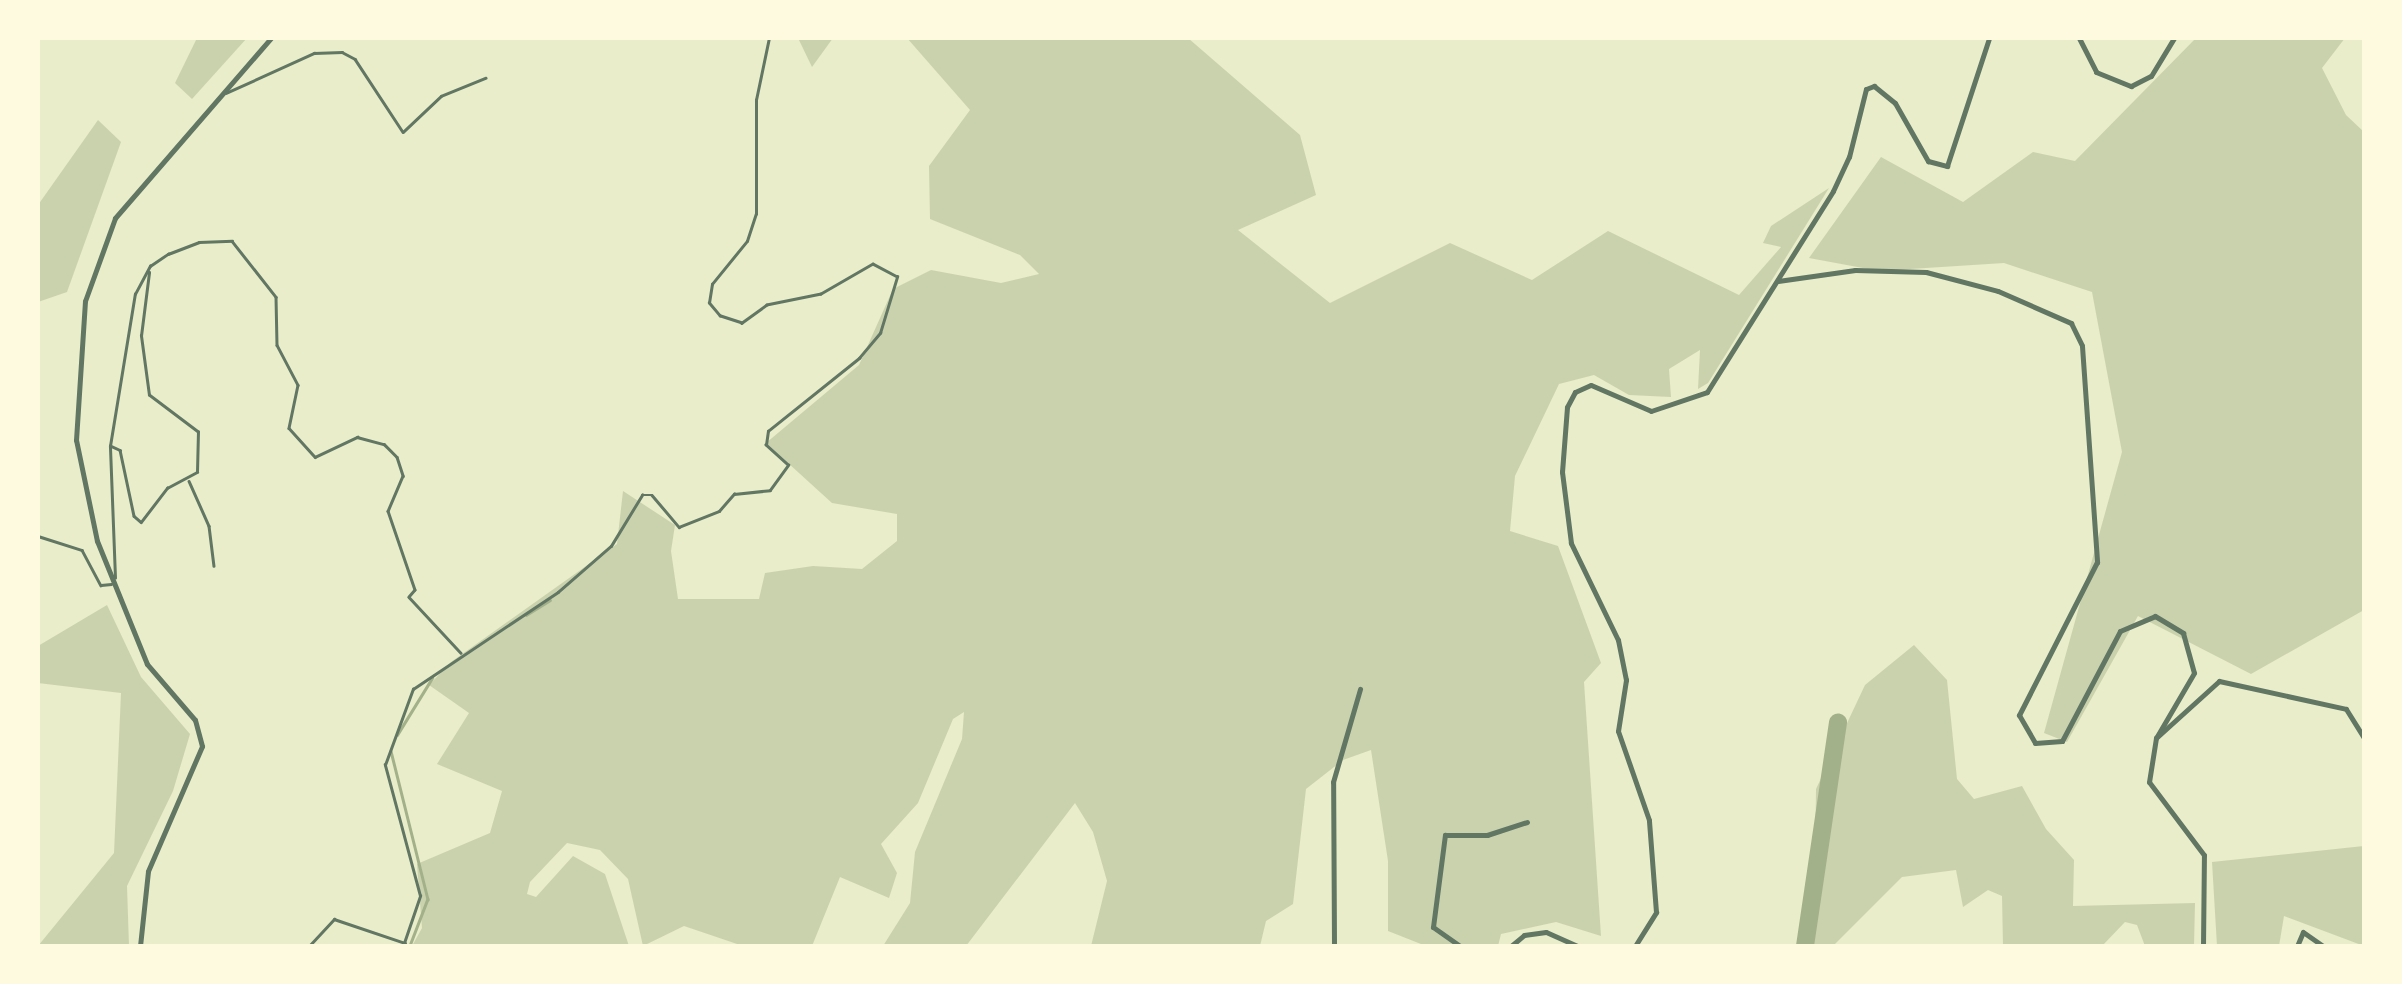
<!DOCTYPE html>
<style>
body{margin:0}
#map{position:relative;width:2402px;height:984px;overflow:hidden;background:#e9edc9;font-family:Cabin,sans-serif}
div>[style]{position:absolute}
.green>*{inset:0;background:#cad2ad}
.stream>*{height:2.5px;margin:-1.25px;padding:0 1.25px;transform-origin:1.25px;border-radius:1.25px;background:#a3b18a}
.river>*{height:18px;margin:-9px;padding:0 9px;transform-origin:9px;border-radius:9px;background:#a3b18a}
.service>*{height:2.5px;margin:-1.25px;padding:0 1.25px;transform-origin:1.25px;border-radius:1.25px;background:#617663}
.minor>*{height:5px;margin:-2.5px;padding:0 2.5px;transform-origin:2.5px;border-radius:2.5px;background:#617663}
span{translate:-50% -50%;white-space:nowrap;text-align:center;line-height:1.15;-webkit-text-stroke:9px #fefae0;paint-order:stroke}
.frame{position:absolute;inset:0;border:40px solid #fefae0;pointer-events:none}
</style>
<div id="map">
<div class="green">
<i style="clip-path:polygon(197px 38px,247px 38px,192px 99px,175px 83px)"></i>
<i style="clip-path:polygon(798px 38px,833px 38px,812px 67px)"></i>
<i style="clip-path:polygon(907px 38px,1188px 38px,1300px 135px,1316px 195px,1238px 230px,1330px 303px,1450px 243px,1532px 280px,1608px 231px,1739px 295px,1781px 247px,1763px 243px,1771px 226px,1829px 188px,1708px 383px,1698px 389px,1700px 350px,1669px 369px,1671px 397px,1629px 395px,1594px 375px,1559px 384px,1515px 476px,1510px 531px,1558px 546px,1601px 663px,1584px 682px,1601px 936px,1556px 922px,1501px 934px,1498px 946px,1426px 946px,1388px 931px,1388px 861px,1371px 750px,1343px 760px,1306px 789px,1293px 904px,1266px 921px,1260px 946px,1091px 946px,1107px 881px,1093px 832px,1075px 803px,966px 946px,883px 946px,910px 903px,915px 852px,962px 739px,964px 712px,953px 719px,918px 803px,881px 844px,897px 873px,889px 898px,840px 877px,812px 946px,743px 946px,684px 926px,643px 946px,628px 879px,600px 850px,567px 843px,530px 882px,527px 894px,536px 897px,573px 856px,605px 874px,629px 946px,412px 946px,422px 928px,417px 864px,490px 833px,502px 791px,437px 764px,469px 713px,429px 685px,451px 662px,617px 544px,623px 491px,675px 525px,671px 551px,678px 599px,759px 599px,765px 573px,813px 566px,862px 569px,897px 541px,897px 514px,832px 503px,766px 443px,859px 365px,893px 289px,931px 270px,1001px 283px,1039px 274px,1020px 255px,930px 219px,929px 166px,970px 110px)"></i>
<i style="clip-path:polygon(2196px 38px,2345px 38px,2322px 68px,2346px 115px,2364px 132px,2364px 610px,2251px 674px,2138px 616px,2067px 742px,2044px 733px,2122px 452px,2092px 292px,2004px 263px,1879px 271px,1809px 258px,1881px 157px,1963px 202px,2033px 152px,2075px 161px)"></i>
<i style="clip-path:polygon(98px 120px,121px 142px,67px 292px,38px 302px,38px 205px)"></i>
<i style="clip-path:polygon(107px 605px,141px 677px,190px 734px,173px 791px,127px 886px,129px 946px,38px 946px,114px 853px,121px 693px,38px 683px,38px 646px)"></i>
<i style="clip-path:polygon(1914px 645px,1947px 680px,1957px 779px,1974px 799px,2022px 786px,2046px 829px,2074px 860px,2073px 906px,2195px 903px,2194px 946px,2145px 946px,2137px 925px,2125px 922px,2102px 946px,2003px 946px,2002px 896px,1988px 890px,1963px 907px,1956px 870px,1902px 877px,1833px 946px,1814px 946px,1816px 789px,1865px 685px)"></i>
<i style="clip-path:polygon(2364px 846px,2364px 946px,2284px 916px,2279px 946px,2217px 946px,2212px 862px)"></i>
</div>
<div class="stream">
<i style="left:526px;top:615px;width:28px;rotate:-32deg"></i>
<i style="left:397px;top:735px;width:67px;rotate:-58.4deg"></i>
<i style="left:391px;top:751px;width:153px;rotate:76deg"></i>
<i style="left:428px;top:899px;width:50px;rotate:111deg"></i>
</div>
<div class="river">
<i style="left:1805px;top:946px;width:226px;rotate:-81.6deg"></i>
</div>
<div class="service">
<i style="left:226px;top:93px;width:97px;rotate:-24.4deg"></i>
<i style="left:314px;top:53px;width:28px;rotate:-2deg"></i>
<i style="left:342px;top:52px;width:15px;rotate:28deg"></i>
<i style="left:355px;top:59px;width:87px;rotate:56.7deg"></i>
<i style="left:403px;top:132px;width:52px;rotate:-43.5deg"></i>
<i style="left:441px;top:96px;width:48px;rotate:-22.2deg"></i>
<i style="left:111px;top:446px;width:10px;rotate:24deg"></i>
<i style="left:120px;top:450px;width:67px;rotate:78deg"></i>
<i style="left:134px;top:516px;width:9px;rotate:41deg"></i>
<i style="left:141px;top:522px;width:43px;rotate:-52.6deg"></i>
<i style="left:167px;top:488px;width:34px;rotate:-28deg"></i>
<i style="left:197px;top:472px;width:40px;rotate:-88.6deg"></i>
<i style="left:198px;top:432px;width:61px;rotate:-142.9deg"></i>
<i style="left:149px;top:395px;width:60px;rotate:-97.7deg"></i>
<i style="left:141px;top:336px;width:64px;rotate:-82.8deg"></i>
<i style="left:189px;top:481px;width:49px;rotate:66deg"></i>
<i style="left:209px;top:526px;width:40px;rotate:82.9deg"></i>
<i style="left:38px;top:536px;width:46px;rotate:17.7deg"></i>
<i style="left:82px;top:550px;width:40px;rotate:62deg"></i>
<i style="left:101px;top:585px;width:10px;rotate:-6deg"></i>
<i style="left:115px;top:578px;width:132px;rotate:-92.2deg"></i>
<i style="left:110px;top:446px;width:154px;rotate:-80.7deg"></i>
<i style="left:135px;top:294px;width:32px;rotate:-62deg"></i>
<i style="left:150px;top:266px;width:22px;rotate:-34deg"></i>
<i style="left:168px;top:254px;width:33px;rotate:-21deg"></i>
<i style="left:199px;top:242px;width:33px;rotate:-2deg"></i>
<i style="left:232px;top:241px;width:71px;rotate:51.8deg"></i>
<i style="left:276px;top:297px;width:48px;rotate:88.8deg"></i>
<i style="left:277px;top:345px;width:45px;rotate:62.3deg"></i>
<i style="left:298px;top:385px;width:44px;rotate:101.8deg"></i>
<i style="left:289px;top:428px;width:39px;rotate:48deg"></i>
<i style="left:315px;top:457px;width:47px;rotate:-25.5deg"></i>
<i style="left:357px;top:437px;width:28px;rotate:15deg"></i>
<i style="left:384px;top:444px;width:18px;rotate:45deg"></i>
<i style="left:397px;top:457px;width:20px;rotate:72deg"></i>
<i style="left:403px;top:476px;width:38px;rotate:113deg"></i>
<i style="left:388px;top:511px;width:83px;rotate:71.1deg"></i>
<i style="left:415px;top:590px;width:9px;rotate:131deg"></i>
<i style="left:409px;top:597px;width:76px;rotate:47.1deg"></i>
<i style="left:309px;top:946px;width:37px;rotate:-47deg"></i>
<i style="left:334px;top:919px;width:75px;rotate:18.7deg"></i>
<i style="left:403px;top:946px;width:53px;rotate:-71.2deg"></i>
<i style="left:420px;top:896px;width:136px;rotate:-105deg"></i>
<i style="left:385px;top:765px;width:81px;rotate:-69.8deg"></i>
<i style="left:413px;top:689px;width:174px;rotate:-33.8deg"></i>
<i style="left:558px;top:592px;width:70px;rotate:-41deg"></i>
<i style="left:611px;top:546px;width:60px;rotate:-58.7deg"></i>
<i style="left:642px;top:495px;width:10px"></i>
<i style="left:652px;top:495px;width:42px;rotate:49.8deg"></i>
<i style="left:679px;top:527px;width:43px;rotate:-21.8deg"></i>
<i style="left:719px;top:511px;width:23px;rotate:-49deg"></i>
<i style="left:734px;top:494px;width:36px;rotate:-6deg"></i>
<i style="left:770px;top:490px;width:31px;rotate:-54deg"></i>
<i style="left:788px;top:465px;width:30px;rotate:-138deg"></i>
<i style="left:766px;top:445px;width:14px;rotate:-82deg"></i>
<i style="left:768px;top:431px;width:117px;rotate:-38.7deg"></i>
<i style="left:859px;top:358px;width:33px;rotate:-50deg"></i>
<i style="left:880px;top:333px;width:59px;rotate:-73.1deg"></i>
<i style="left:897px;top:277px;width:27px;rotate:-152deg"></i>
<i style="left:873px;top:264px;width:60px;rotate:150deg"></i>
<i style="left:821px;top:294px;width:55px;rotate:168.5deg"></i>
<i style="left:767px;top:305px;width:31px;rotate:144deg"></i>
<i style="left:742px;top:323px;width:23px;rotate:-162deg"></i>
<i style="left:720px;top:316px;width:17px;rotate:-130deg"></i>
<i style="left:709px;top:303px;width:19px;rotate:-81deg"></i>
<i style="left:712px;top:284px;width:55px;rotate:-50.9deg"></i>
<i style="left:747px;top:241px;width:28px;rotate:-72deg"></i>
<i style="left:756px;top:214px;width:114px;rotate:-90deg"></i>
<i style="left:756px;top:100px;width:63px;rotate:-78.2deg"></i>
</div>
<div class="minor">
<i style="left:2079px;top:38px;width:38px;rotate:63deg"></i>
<i style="left:2096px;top:72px;width:38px;rotate:22deg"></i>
<i style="left:2131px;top:86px;width:22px;rotate:-27deg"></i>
<i style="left:2151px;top:76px;width:44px;rotate:-58.8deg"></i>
<i style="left:1778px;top:281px;width:78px;rotate:-8.1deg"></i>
<i style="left:1855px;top:270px;width:71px;rotate:1.6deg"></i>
<i style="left:1926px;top:272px;width:74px;rotate:14.8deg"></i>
<i style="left:1998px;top:291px;width:80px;rotate:23.7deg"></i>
<i style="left:2071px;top:323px;width:25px;rotate:64deg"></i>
<i style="left:2082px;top:346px;width:217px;rotate:86deg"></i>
<i style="left:2097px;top:562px;width:172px;rotate:117deg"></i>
<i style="left:2019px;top:715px;width:32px;rotate:60deg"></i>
<i style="left:2035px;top:743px;width:27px;rotate:-4deg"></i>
<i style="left:2062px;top:741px;width:124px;rotate:-62.2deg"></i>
<i style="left:2120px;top:631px;width:38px;rotate:-23deg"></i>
<i style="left:2155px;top:616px;width:33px;rotate:31deg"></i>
<i style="left:2183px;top:633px;width:41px;rotate:74.6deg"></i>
<i style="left:2194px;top:673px;width:75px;rotate:120.3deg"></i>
<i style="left:140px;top:946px;width:75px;rotate:-83.9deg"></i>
<i style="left:148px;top:871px;width:136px;rotate:-66.6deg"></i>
<i style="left:202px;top:746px;width:27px;rotate:-105deg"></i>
<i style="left:195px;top:720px;width:74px;rotate:-130.6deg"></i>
<i style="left:147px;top:664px;width:133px;rotate:-112.1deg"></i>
<i style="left:97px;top:541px;width:103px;rotate:-101.7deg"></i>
<i style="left:76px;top:440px;width:139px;rotate:-86.3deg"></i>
<i style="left:85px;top:301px;width:88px;rotate:-70.1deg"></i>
<i style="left:115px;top:218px;width:238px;rotate:-49.1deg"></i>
<i style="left:1334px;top:946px;width:164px;rotate:-90.3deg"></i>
<i style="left:1333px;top:782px;width:97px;rotate:-73.8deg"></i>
<i style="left:1460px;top:946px;width:33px;rotate:-145deg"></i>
<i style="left:1433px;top:927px;width:93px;rotate:-82.6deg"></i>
<i style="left:1445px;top:835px;width:42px"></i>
<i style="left:1487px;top:835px;width:42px;rotate:-18deg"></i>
<i style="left:1511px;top:946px;width:17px;rotate:-40deg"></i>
<i style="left:1524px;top:935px;width:22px;rotate:-8deg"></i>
<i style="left:1546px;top:932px;width:35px;rotate:24deg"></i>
<i style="left:1635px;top:946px;width:40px;rotate:-58deg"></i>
<i style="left:1656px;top:912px;width:92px;rotate:-94.4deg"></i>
<i style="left:1649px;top:820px;width:94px;rotate:-109.2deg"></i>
<i style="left:1618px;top:731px;width:52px;rotate:-81.1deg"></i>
<i style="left:1626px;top:680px;width:41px;rotate:-101.3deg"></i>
<i style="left:1618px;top:640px;width:108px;rotate:-115.9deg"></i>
<i style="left:1571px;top:543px;width:72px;rotate:-97.2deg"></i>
<i style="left:1562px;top:472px;width:65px;rotate:-85.6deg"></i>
<i style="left:1567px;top:407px;width:17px;rotate:-62deg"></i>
<i style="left:1575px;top:392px;width:17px;rotate:-24deg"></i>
<i style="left:1591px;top:385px;width:65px;rotate:23.4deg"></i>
<i style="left:1651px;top:411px;width:59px;rotate:-18.7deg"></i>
<i style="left:1707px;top:392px;width:237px;rotate:-57.9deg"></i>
<i style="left:1833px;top:191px;width:38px;rotate:-65deg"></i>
<i style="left:1849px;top:157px;width:70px;rotate:-76deg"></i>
<i style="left:1866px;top:89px;width:9px;rotate:-21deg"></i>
<i style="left:1874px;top:86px;width:27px;rotate:39deg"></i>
<i style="left:1895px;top:103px;width:67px;rotate:60.4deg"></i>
<i style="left:1928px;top:161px;width:20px;rotate:15deg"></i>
<i style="left:1947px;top:166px;width:135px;rotate:-71.8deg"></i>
<i style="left:2203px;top:946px;width:91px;rotate:-89.4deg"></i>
<i style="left:2204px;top:855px;width:91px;rotate:-127deg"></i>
<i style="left:2149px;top:782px;width:45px;rotate:-81deg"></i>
<i style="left:2156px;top:738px;width:85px;rotate:-42.1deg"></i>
<i style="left:2219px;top:681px;width:130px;rotate:12.4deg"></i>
<i style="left:2346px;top:709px;width:34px;rotate:58deg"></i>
<i style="left:2297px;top:946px;width:15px;rotate:-67deg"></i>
<i style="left:2303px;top:932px;width:24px;rotate:35deg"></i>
</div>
<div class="frame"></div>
</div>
